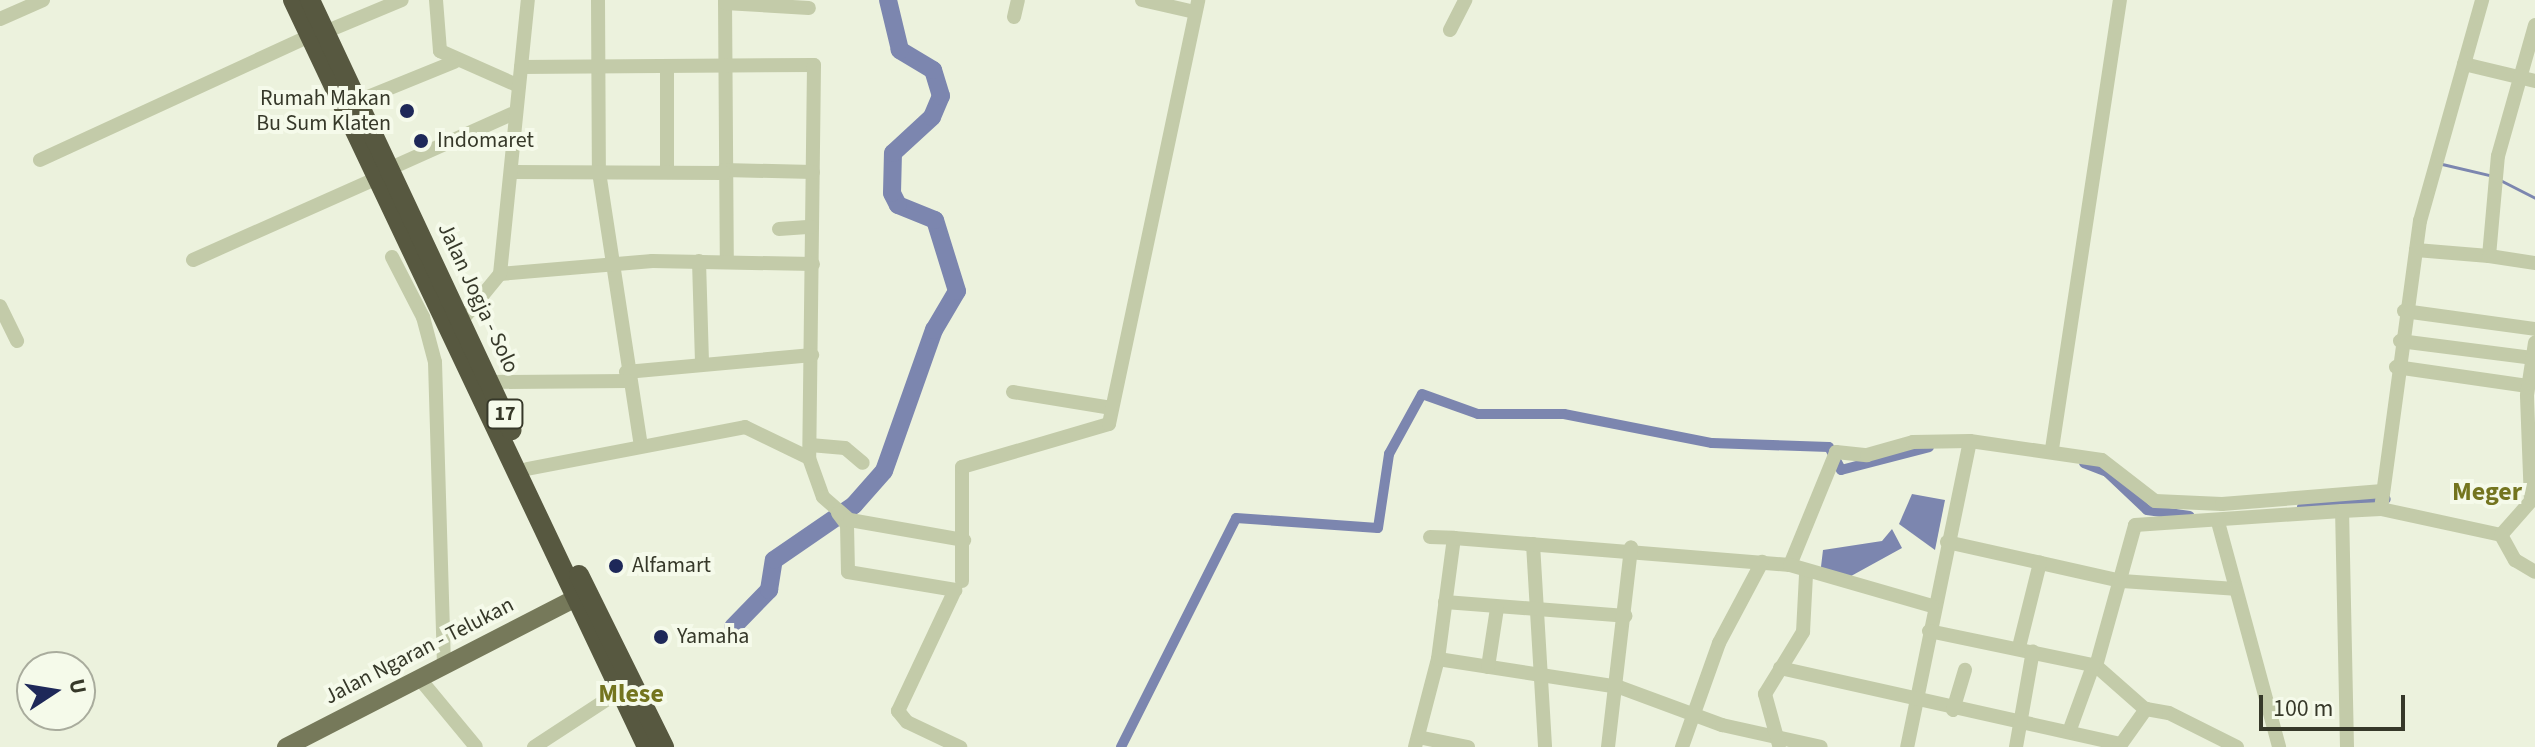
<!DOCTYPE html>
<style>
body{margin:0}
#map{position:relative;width:2535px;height:747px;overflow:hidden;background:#ecf2dd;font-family:"Source Sans 3",sans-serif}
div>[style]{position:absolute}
.water>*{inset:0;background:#7c86af}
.stream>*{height:3px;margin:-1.5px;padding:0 1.5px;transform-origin:1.5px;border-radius:1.5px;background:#7c86af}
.canal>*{height:10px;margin:-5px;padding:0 5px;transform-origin:5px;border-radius:5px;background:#7c86af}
.river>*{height:18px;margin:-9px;padding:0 9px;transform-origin:9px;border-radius:9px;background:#7c86af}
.minor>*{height:14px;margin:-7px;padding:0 7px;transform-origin:7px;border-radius:7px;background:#c3cba9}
.major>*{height:18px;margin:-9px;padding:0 9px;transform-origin:9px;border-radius:9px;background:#76795a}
.highway>*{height:20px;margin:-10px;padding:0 10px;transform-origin:10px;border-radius:10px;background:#575840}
.dots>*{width:22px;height:22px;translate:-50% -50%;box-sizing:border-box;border:4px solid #f5faea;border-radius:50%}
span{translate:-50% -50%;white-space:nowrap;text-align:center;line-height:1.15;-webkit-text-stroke:8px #f5faea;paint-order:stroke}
.shield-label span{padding:2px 6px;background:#f5faea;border:2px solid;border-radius:6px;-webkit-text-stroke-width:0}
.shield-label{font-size:20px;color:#363829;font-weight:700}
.poi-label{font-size:22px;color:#363829}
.right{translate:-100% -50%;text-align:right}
.left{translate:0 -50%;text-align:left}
.street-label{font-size:22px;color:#363829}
.quarter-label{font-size:26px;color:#74751f;font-weight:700}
.north{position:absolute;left:16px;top:651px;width:80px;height:80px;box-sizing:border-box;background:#f5faea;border:2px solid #a9ac9d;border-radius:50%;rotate:78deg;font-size:22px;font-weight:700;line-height:32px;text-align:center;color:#363829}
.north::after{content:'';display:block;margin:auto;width:28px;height:36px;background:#1e2859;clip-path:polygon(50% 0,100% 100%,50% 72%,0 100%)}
.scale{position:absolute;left:2259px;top:695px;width:146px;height:36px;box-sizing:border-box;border:4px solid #363829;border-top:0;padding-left:10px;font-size:24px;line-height:28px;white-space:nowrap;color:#363829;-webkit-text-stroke:6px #f5faea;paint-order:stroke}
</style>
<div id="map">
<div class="water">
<i style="clip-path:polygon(1912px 494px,1945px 500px,1935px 550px,1899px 524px)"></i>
<i style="clip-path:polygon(1892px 529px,1902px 548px,1842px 581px,1820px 575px,1823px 550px,1882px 541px)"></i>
</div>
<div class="stream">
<i style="left:2442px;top:164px;width:52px;rotate:13.2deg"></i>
<i style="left:2500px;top:180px;width:39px;rotate:27deg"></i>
</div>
<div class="canal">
<i style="left:2084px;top:463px;width:25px;rotate:21deg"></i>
<i style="left:2107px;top:472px;width:55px;rotate:43.5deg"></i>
<i style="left:2147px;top:510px;width:43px;rotate:7.9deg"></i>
<i style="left:2302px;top:507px;width:84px;rotate:-5.4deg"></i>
<i style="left:1121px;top:747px;width:256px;rotate:-63.3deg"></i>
<i style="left:1236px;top:518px;width:142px;rotate:4deg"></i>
<i style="left:1378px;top:528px;width:75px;rotate:-81.5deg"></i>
<i style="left:1389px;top:454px;width:68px;rotate:-61.2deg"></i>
<i style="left:1422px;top:394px;width:59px;rotate:19.7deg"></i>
<i style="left:1478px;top:414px;width:86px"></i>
<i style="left:1564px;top:414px;width:151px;rotate:11.1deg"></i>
<i style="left:1712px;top:443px;width:117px;rotate:2deg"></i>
<i style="left:1829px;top:447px;width:26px;rotate:62deg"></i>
<i style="left:1841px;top:470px;width:91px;rotate:-14.6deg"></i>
</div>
<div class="river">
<i style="left:733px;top:627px;width:52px;rotate:-45.8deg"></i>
<i style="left:769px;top:590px;width:30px;rotate:-81deg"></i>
<i style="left:774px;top:560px;width:97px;rotate:-34.5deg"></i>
<i style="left:854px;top:505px;width:45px;rotate:-48.6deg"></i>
<i style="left:884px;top:471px;width:150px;rotate:-70.5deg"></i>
<i style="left:934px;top:330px;width:45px;rotate:-59.5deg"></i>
<i style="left:957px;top:291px;width:74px;rotate:-107.2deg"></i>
<i style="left:935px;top:220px;width:40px;rotate:-158deg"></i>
<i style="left:898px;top:205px;width:13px;rotate:-117deg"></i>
<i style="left:892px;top:193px;width:40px;rotate:-88.6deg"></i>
<i style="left:893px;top:153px;width:53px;rotate:-42.7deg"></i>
<i style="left:932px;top:117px;width:23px;rotate:-67deg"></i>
<i style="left:941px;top:96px;width:27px;rotate:-107deg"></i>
<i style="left:933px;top:70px;width:39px;rotate:-149deg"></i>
<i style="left:900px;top:50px;width:51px;rotate:-103.5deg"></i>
</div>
<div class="minor">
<i style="left:436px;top:0;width:51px;rotate:85.5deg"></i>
<i style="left:440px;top:51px;width:86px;rotate:23.9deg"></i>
<i style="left:598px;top:0;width:172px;rotate:89.7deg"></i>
<i style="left:599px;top:172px;width:272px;rotate:81.3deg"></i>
<i style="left:725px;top:0;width:259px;rotate:89.6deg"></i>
<i style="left:1142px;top:0;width:54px;rotate:12.8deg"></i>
<i style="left:725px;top:3px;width:84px;rotate:3.4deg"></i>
<i style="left:1014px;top:17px;width:17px;rotate:-77deg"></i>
<i style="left:0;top:19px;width:47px;rotate:-23.8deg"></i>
<i style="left:1450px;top:30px;width:34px;rotate:-63deg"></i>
<i style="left:325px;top:32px;width:83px;rotate:-22.6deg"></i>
<i style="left:2464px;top:64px;width:73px;rotate:13.5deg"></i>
<i style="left:521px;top:67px;width:293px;rotate:-0.4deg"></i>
<i style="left:814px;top:65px;width:393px;rotate:90.7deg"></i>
<i style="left:809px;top:458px;width:41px;rotate:70.3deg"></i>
<i style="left:823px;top:497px;width:32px;rotate:41deg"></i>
<i style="left:667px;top:70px;width:101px;rotate:90deg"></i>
<i style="left:358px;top:101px;width:104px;rotate:-22.1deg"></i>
<i style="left:40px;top:160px;width:297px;rotate:-24.7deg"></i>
<i style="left:391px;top:168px;width:137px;rotate:-24.1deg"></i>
<i style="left:724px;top:170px;width:89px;rotate:1.3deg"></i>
<i style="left:514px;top:172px;width:210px;rotate:0.3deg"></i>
<i style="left:779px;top:229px;width:32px;rotate:-4deg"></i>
<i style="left:2416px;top:250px;width:73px;rotate:4.7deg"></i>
<i style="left:2489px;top:256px;width:100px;rotate:-84.9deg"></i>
<i style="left:2498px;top:156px;width:136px;rotate:-74.2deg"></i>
<i style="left:2489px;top:256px;width:47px;rotate:8.7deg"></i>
<i style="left:392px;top:257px;width:68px;rotate:62.7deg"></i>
<i style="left:423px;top:317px;width:47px;rotate:75.1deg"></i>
<i style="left:435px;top:362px;width:303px;rotate:88.3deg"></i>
<i style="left:193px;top:260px;width:204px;rotate:-24deg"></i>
<i style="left:699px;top:261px;width:103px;rotate:88.3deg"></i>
<i style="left:500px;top:274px;width:153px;rotate:-4.9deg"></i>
<i style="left:652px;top:261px;width:161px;rotate:1.1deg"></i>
<i style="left:0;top:306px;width:39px;rotate:64deg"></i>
<i style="left:2404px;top:311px;width:132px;rotate:7.8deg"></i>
<i style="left:463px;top:319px;width:58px;rotate:-50.6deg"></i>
<i style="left:500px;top:274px;width:275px;rotate:-84.2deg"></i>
<i style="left:2400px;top:341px;width:133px;rotate:7.3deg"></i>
<i style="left:2396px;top:367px;width:133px;rotate:8.2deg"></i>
<i style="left:626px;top:372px;width:187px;rotate:-5.2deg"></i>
<i style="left:491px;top:382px;width:137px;rotate:-0.4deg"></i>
<i style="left:1013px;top:392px;width:100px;rotate:9.2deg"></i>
<i style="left:1970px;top:441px;width:133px;rotate:8.2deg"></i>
<i style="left:2102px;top:460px;width:67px;rotate:37.7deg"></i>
<i style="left:2155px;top:501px;width:67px;rotate:2.6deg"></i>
<i style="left:2222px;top:504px;width:161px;rotate:-4.6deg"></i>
<i style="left:810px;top:445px;width:35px;rotate:5deg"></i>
<i style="left:845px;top:448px;width:23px;rotate:40deg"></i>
<i style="left:2052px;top:449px;width:454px;rotate:-81.4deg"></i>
<i style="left:527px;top:469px;width:222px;rotate:-10.9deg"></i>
<i style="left:745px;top:427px;width:71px;rotate:25.8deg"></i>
<i style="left:2381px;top:509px;width:291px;rotate:-82.3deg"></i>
<i style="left:2420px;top:221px;width:230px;rotate:-74.3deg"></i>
<i style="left:838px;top:513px;width:15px;rotate:53deg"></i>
<i style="left:847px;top:525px;width:47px;rotate:88.8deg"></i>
<i style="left:848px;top:572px;width:109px;rotate:9.5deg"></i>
<i style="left:955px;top:590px;width:134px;rotate:115.2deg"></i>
<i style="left:898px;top:711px;width:14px;rotate:51deg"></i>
<i style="left:907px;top:722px;width:59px;rotate:25.3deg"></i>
<i style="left:850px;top:520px;width:116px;rotate:10deg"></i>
<i style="left:2218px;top:522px;width:233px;rotate:74.8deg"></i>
<i style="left:2501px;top:535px;width:45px;rotate:-48.6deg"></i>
<i style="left:2531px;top:501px;width:106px;rotate:-92.2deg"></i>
<i style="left:2527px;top:395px;width:53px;rotate:-81.3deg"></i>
<i style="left:1430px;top:537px;width:24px;rotate:2deg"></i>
<i style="left:1947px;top:542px;width:179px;rotate:12.6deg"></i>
<i style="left:2122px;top:581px;width:113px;rotate:4deg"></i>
<i style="left:1533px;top:544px;width:203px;rotate:86.6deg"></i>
<i style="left:1790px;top:565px;width:122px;rotate:-67.8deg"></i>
<i style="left:1836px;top:452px;width:31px;rotate:6deg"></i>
<i style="left:1867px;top:455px;width:48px;rotate:-15.8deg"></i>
<i style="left:1913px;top:442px;width:57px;rotate:-1deg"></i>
<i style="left:1970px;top:441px;width:312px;rotate:101.6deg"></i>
<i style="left:962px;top:581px;width:114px;rotate:-90deg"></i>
<i style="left:962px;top:467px;width:153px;rotate:-16.3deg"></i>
<i style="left:1109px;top:424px;width:433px;rotate:-78.1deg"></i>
<i style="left:1445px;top:602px;width:181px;rotate:4.4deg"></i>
<i style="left:1929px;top:631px;width:171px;rotate:11.8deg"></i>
<i style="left:2019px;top:647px;width:87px;rotate:-76deg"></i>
<i style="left:1438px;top:659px;width:183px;rotate:8.8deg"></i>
<i style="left:1619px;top:687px;width:110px;rotate:20.3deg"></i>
<i style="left:1722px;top:725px;width:101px;rotate:12.5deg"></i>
<i style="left:1488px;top:667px;width:60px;rotate:-81.3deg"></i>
<i style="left:1780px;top:668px;width:348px;rotate:12.6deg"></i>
<i style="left:419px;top:678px;width:89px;rotate:50.4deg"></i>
<i style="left:2145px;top:709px;width:65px;rotate:-138.7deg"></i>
<i style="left:2096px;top:666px;width:146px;rotate:-74.5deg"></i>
<i style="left:2135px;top:525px;width:207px;rotate:-3.9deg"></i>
<i style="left:1953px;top:710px;width:42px;rotate:-73.3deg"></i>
<i style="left:2069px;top:732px;width:70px;rotate:-70deg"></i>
<i style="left:1418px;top:737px;width:51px;rotate:11.3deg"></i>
<i style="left:1779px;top:745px;width:53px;rotate:-105.4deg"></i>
<i style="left:1765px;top:694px;width:73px;rotate:-58.5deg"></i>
<i style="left:1803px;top:632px;width:57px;rotate:-87deg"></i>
<i style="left:534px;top:747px;width:104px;rotate:-33.2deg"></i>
<i style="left:1415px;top:747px;width:91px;rotate:-75.4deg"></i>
<i style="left:1438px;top:659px;width:122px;rotate:-82.5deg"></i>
<i style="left:1454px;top:538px;width:337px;rotate:4.6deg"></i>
<i style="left:1790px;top:565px;width:148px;rotate:16.1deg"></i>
<i style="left:1608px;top:747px;width:201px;rotate:-83.4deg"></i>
<i style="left:1682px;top:747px;width:110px;rotate:-70.4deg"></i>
<i style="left:1719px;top:643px;width:92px;rotate:-62deg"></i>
<i style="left:2016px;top:747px;width:97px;rotate:-80deg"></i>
<i style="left:2119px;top:747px;width:47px;rotate:-54.6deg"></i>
<i style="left:2146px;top:709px;width:23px;rotate:10deg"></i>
<i style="left:2169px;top:713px;width:76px;rotate:26.6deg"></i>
<i style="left:2347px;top:747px;width:236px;rotate:-91.2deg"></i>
<i style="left:2342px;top:511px;width:39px;rotate:-3deg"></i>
<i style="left:2381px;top:509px;width:123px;rotate:12.2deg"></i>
<i style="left:2501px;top:535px;width:29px;rotate:61deg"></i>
<i style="left:2515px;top:560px;width:23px;rotate:31deg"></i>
</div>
<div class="major">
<i style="left:286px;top:747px;width:339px;rotate:-27.2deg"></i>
</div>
<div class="highway">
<i style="left:293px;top:0;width:827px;rotate:64.64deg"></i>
<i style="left:310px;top:0;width:475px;rotate:64.9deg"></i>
<i style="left:579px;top:575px;width:192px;rotate:63.7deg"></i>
</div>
<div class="dots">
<i style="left:407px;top:111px;background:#1e2859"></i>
<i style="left:421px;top:141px;background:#1e2859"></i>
<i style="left:616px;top:566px;background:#1e2859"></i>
<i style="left:661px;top:637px;background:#1e2859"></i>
</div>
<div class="shield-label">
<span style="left:505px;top:414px">17</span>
</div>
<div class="poi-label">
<span class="right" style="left:391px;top:111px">Rumah Makan<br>Bu Sum Klaten</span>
<span class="left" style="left:437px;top:141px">Indomaret</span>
<span class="left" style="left:632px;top:566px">Alfamart</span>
<span class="left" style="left:677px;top:637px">Yamaha</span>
</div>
<div class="street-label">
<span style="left:478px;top:298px;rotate:65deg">Jalan Jogja - Solo</span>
<span style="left:419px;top:651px;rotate:-27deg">Jalan Ngaran - Telukan</span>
</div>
<div class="quarter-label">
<span style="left:2487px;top:492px">Meger</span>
<span style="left:631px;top:694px">Mlese</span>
</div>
<div class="north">U</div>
<div class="scale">100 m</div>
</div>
